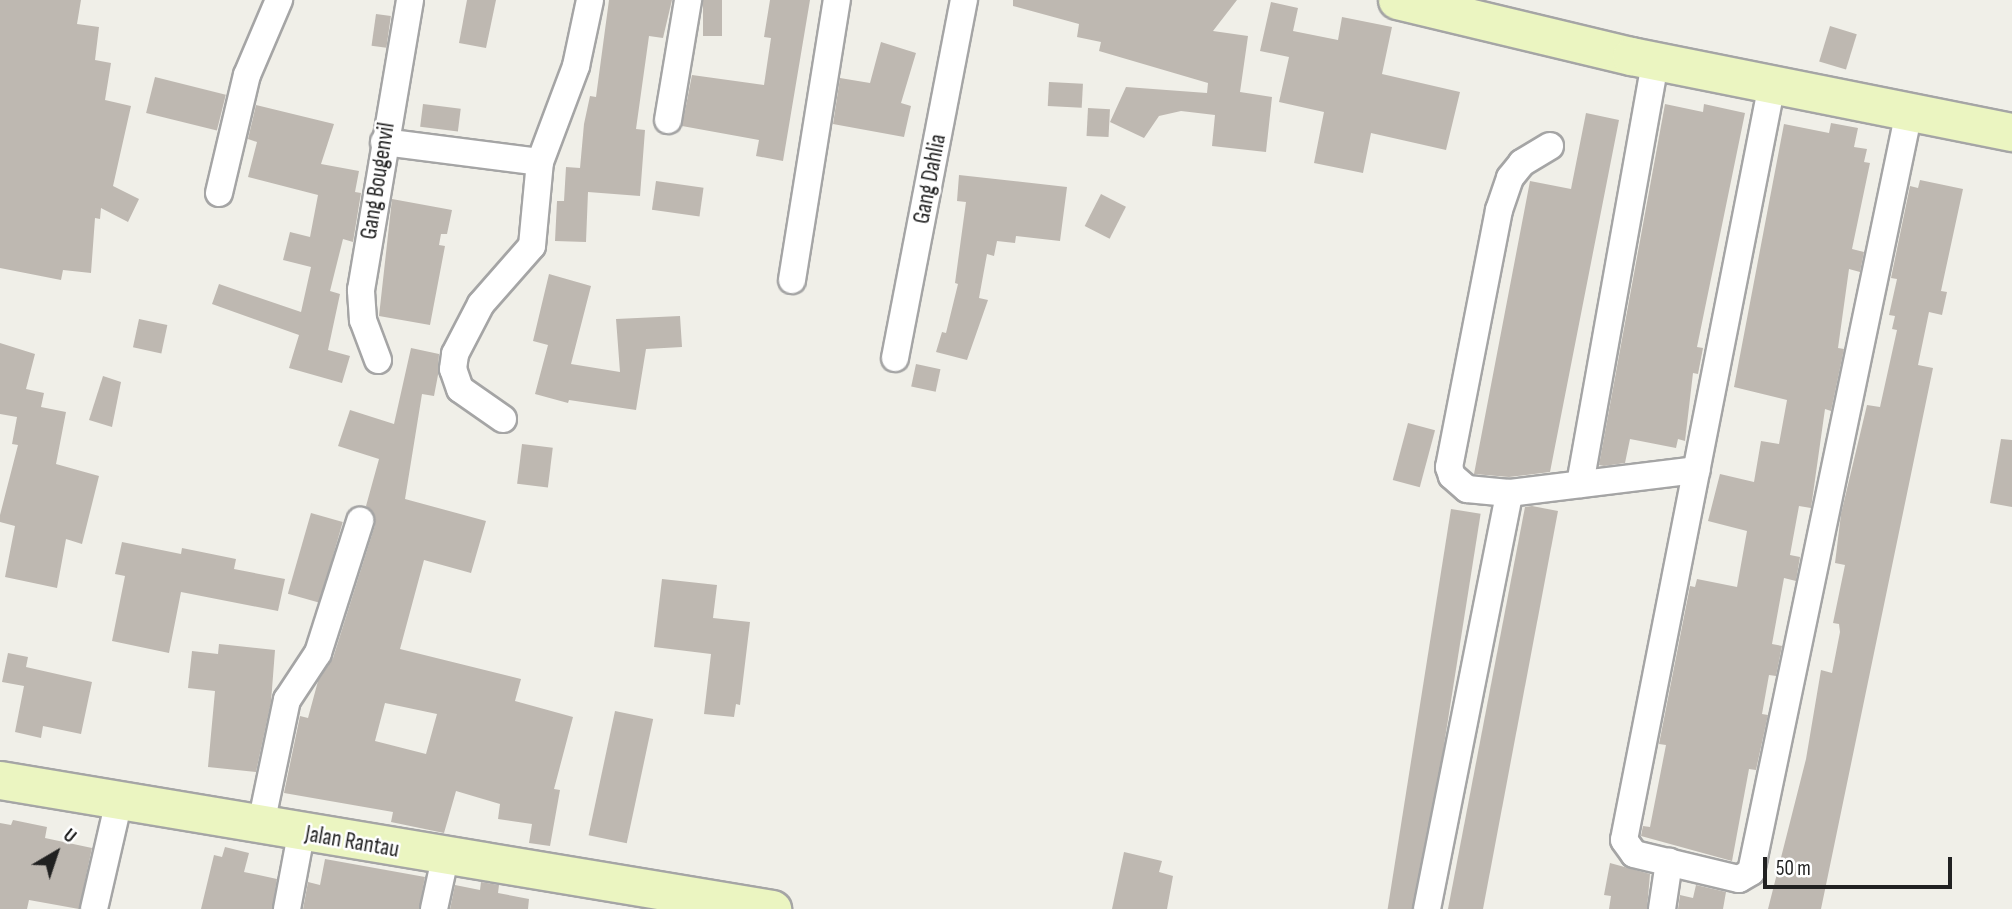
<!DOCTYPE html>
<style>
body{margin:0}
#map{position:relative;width:2012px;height:909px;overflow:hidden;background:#f0efe8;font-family:"Sofia Sans Condensed",sans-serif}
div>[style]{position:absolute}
.building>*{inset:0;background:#beb8b1;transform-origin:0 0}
.roads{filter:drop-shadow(2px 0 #a5a5a5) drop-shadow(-2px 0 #a5a5a5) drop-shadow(0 2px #a5a5a5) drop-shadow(0 -2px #a5a5a5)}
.street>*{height:26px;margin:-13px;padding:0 13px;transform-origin:13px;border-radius:13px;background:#fff}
.secondary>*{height:37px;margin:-18.5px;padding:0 18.5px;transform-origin:18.5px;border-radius:18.5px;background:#ebf5c1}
span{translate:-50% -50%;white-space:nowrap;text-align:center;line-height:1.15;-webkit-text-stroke:5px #fff;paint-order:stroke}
.street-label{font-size:23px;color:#212121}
.north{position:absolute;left:21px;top:818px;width:70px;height:70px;-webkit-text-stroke:5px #fff;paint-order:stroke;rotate:39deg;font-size:19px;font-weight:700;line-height:28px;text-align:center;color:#212121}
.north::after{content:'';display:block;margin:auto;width:24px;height:32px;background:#212121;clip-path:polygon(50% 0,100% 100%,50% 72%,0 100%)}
.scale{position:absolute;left:1763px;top:857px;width:189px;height:32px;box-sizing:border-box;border:4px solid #212121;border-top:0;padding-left:9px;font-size:21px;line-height:24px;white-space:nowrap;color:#212121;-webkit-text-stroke:5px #fff;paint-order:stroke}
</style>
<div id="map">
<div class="building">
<i style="clip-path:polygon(0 0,81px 0,77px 24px,99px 27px,95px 60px,111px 63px,105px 100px,131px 106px,113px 186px,139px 199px,128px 222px,101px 208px,100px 219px,95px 218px,91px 273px,63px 270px,61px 280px,0 268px)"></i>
<i style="clip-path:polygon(467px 0,496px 0,486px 48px,459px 43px)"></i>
<i style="clip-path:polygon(609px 0,672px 0,663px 38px,649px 36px,636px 129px,645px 130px,640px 196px,588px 192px,586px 242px,555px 241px,557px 201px,564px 201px,566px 167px,580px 168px,584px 124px,590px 96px,596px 97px)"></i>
<i style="left:703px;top:0;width:19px;height:36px"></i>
<i style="clip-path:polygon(770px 0,810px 0,783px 161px,756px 156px,759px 140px,682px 126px,692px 75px,764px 85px,771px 38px,764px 37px)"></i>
<i style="clip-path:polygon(1013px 0,1237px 0,1213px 31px,1248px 36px,1240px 92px,1272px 97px,1266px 152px,1212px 146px,1215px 115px,1181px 111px,1159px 116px,1144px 138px,1110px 122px,1126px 87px,1207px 93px,1208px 83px,1099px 51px,1101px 42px,1077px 37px,1079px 24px,1013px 6px)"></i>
<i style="clip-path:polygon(1271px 2px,1298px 8px,1293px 31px,1338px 40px,1342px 17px,1392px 27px,1382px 74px,1460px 92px,1446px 150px,1371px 133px,1363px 173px,1314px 163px,1324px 112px,1279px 102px,1289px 57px,1260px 51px)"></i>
<i style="left:376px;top:14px;width:15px;height:32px;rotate:8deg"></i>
<i style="left:1830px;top:26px;width:28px;height:37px;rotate:17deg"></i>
<i style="clip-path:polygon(881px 42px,916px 53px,901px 103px,911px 106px,904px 137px,833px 124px,840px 78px,870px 83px)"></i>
<i style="left:155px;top:77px;width:73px;height:37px;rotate:14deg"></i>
<i style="left:1049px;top:82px;width:34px;height:24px;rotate:3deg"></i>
<i style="left:423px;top:104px;width:38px;height:23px;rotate:7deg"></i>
<i style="clip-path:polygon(1665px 104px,1703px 112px,1704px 104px,1745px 113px,1697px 347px,1703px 348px,1698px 374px,1693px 373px,1685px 441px,1678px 439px,1676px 448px,1630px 439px,1625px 463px,1604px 466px,1599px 465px)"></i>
<i style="clip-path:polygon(256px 105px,334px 124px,321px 164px,359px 171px,355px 192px,361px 193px,353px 242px,343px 239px,330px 291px,340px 294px,328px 350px,350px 356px,342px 383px,289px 368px,299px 335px,212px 304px,219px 284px,301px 312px,311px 267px,283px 260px,290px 232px,310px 237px,318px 195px,248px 177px,257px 142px,248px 139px)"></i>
<i style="left:1088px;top:108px;width:22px;height:28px;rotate:3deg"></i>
<i style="clip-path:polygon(1586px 113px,1619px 120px,1550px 472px,1509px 477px,1474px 474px,1530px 181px,1571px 189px)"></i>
<i style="clip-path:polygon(1831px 123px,1858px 128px,1854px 147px,1867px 149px,1864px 162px,1870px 163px,1852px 249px,1864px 252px,1860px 272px,1849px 269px,1838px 348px,1844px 349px,1831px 411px,1825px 409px,1811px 508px,1799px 506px,1790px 555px,1800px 557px,1796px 581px,1784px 578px,1772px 644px,1782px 646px,1776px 676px,1769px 675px,1762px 714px,1768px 715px,1756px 770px,1749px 769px,1732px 861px,1641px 836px,1643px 826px,1650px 827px,1666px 745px,1659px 744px,1690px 586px,1695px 587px,1697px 579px,1737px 587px,1747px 531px,1708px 521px,1720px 474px,1754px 482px,1761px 441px,1779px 444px,1787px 400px,1734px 387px,1784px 124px,1829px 133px)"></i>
<i style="clip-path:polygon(959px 175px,1067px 187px,1060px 241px,1016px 236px,1015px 243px,997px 241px,994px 256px,987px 254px,979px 298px,988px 300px,967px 360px,936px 352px,942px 332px,946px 333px,958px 284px,955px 283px,966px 202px,957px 201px)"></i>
<i style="clip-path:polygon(1920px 180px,1963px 189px,1941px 291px,1947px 292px,1942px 315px,1929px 312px,1918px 365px,1933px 368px,1821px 909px,1768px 909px,1806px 759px,1821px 670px,1832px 673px,1840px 632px,1839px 624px,1833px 623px,1845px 565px,1835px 563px,1841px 514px,1867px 405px,1880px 407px,1897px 330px,1892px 329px,1895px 316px,1889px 315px,1897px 279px,1891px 278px,1910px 186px,1918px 188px)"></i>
<i style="left:656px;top:181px;width:48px;height:29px;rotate:8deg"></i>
<i style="left:1101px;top:194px;width:28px;height:36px;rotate:27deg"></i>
<i style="clip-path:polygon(392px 199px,452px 210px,447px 234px,441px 234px,439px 245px,445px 246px,430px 325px,379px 316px)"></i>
<i style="clip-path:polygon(549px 274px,591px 286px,571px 364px,620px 372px,616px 319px,680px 316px,682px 347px,646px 349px,636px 410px,569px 400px,568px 403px,535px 394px,548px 345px,533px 341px)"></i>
<i style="left:139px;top:319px;width:29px;height:29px;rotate:12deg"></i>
<i style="clip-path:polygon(0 343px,35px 354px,26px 389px,44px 393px,41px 407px,66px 412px,56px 464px,99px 476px,82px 544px,66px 539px,57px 588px,5px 577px,15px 526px,0 522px,0 515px,18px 445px,12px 444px,17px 417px,0 414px)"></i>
<i style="clip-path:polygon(evenodd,411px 348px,439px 354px,438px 375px,434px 396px,422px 394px,405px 499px,486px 521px,471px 573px,424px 560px,400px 649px,521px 679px,515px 701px,573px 717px,554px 789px,560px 790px,550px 846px,529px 843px,532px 824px,498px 819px,500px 804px,456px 791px,444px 833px,391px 822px,393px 812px,284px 793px,300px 716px,308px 718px,318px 681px,333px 658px,375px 525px,375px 517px,366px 506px,379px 459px,338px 446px,350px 410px,394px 424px,411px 348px,385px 703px,437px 714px,426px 754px,375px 741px,385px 703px)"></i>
<i style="left:916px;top:364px;width:25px;height:23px;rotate:12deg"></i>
<i style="clip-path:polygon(103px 376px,121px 382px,112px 427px,89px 420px)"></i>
<i style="left:1408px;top:423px;width:28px;height:59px;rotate:15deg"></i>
<i style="clip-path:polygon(2001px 439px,2012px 440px,2012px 507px,1990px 503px)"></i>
<i style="left:522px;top:444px;width:31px;height:40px;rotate:7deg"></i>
<i style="clip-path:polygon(1532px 506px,1558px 511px,1483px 909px,1448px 909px,1525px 507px)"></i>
<i style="left:1451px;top:509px;width:30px;height:407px;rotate:9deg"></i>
<i style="left:311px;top:513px;width:33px;height:84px;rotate:16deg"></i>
<i style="clip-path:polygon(122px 542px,181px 554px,182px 548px,236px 559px,234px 569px,285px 579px,278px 611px,181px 592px,169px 653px,112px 641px,125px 576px,115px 574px)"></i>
<i style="clip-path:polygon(662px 579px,717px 585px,713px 618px,750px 622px,740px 705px,736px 704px,734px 717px,704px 714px,711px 654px,654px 647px)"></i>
<i style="clip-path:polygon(219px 644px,275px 650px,271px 702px,256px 772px,208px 767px,215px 691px,188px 688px,192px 651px,218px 654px)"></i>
<i style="clip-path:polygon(8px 653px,28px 657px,26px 667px,92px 682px,81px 734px,43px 726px,41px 738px,15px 732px,24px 686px,2px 682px)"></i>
<i style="left:615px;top:711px;width:39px;height:127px;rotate:12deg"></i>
<i style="clip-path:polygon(13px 820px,47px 827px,45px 838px,92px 848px,79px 909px,29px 900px,27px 909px,0 909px,0 823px,11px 825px)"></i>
<i style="clip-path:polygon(225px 847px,249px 853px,244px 872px,277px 879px,272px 909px,201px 909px,214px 855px,222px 857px)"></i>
<i style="clip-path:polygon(1124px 852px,1162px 861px,1159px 872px,1173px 876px,1167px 909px,1112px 909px)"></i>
<i style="clip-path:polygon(325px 859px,425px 877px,419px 909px,303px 909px,308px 882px,320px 885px)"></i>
<i style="clip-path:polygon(1610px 863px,1650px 874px,1647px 909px,1609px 909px,1611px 896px,1604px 895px)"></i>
<i style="clip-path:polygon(481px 882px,499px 885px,498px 893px,529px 899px,528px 909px,450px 909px,455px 885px,480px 890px)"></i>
<i style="clip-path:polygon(1696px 885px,1726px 892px,1723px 909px,1678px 909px,1680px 895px,1693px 898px)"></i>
</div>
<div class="roads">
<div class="street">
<i style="left:1772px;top:84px;width:770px;rotate:101.08deg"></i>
<i style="left:1624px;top:840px;width:17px;rotate:54deg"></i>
<i style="left:1634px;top:854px;width:108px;rotate:13.4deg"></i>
<i style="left:1739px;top:879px;width:14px;rotate:-30deg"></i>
<i style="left:1751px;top:872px;width:776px;rotate:-78.26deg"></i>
<i style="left:668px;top:120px;width:122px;rotate:-80.5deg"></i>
<i style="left:384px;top:142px;width:157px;rotate:7.3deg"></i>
<i style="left:1550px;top:146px;width:33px;rotate:149deg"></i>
<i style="left:1522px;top:163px;width:19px;rotate:129deg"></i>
<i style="left:1510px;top:178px;width:34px;rotate:109deg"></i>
<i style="left:1499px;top:210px;width:262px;rotate:101deg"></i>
<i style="left:1449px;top:467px;width:9px;rotate:72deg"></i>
<i style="left:1452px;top:476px;width:20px;rotate:41deg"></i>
<i style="left:1467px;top:489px;width:42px;rotate:5.4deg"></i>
<i style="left:1509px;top:493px;width:189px;rotate:-7deg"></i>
<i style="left:219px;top:193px;width:121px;rotate:-76.7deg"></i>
<i style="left:247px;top:75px;width:82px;rotate:-66.9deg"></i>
<i style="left:792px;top:280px;width:284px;rotate:-80.9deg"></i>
<i style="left:895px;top:358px;width:365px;rotate:-79.1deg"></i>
<i style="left:378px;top:360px;width:43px;rotate:-110.6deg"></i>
<i style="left:363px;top:320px;width:30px;rotate:-94deg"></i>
<i style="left:361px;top:290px;width:294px;rotate:-80.4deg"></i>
<i style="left:503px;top:419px;width:52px;rotate:-145.1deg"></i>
<i style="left:460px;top:389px;width:21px;rotate:-109deg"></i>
<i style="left:453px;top:369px;width:15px;rotate:-82deg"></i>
<i style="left:455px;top:354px;width:56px;rotate:-62.5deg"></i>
<i style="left:481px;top:304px;width:77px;rotate:-48.7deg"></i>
<i style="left:532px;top:246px;width:84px;rotate:-84.6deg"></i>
<i style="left:540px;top:162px;width:103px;rotate:-69.4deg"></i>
<i style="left:576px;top:66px;width:67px;rotate:-78deg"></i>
<i style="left:1580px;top:484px;width:430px;rotate:-79.9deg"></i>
<i style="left:261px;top:824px;width:127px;rotate:-78.2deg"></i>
<i style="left:287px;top:700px;width:56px;rotate:-56.6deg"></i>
<i style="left:318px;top:653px;width:139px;rotate:-72.3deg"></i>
<i style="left:94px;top:909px;width:111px;rotate:-77deg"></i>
<i style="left:287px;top:909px;width:76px;rotate:-79.4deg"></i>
<i style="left:434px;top:909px;width:52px;rotate:-77.8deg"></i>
<i style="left:1427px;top:909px;width:424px;rotate:-78.8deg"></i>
<i style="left:1662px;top:909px;width:48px;rotate:-81.5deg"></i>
</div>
<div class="secondary">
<i style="left:1397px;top:0;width:241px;rotate:13.5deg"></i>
<i style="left:1631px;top:56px;width:389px;rotate:11.3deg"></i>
<i style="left:0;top:780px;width:783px;rotate:9.49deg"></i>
</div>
</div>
<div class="street-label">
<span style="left:930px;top:179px;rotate:-79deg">Gang Dahlia</span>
<span style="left:378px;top:181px;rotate:-81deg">Gang Bougenvil</span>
<span style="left:352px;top:842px;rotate:10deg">Jalan Rantau</span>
</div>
<div class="north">U</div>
<div class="scale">50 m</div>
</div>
